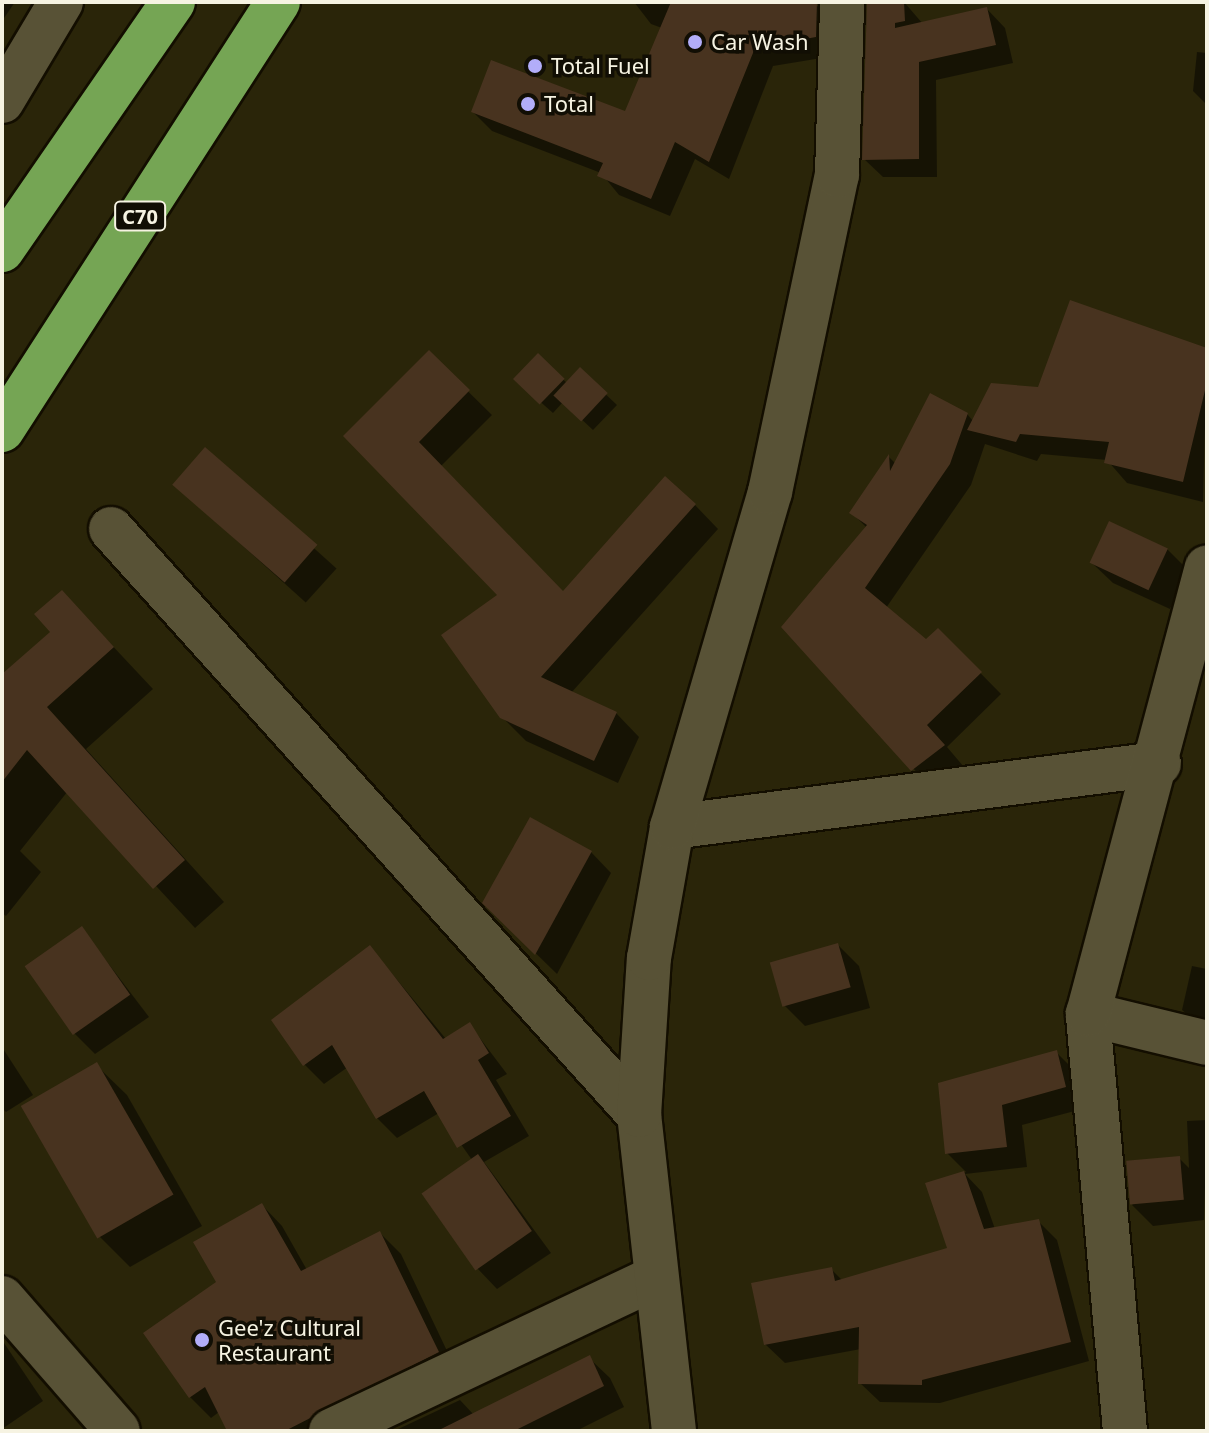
<!DOCTYPE html>
<style>
body{margin:0}
#map{position:relative;width:1209px;height:1433px;overflow:hidden;background:#2a2509;font-family:"Noto Sans",sans-serif}
div>[style]{position:absolute}
.shadow>*{inset:0;background:#0007;transform-origin:0 0}
.building>*{inset:0;background:#48331f;transform-origin:0 0}
.roads{filter:drop-shadow(2px 0 #130e00) drop-shadow(-2px 0 #130e00) drop-shadow(0 2px #130e00) drop-shadow(0 -2px #130e00)}
.street>*{height:44px;margin:-22px;padding:0 22px;transform-origin:22px;border-radius:22px;background:#585236}
.secondary>*{height:44px;margin:-22px;padding:0 22px;transform-origin:22px;border-radius:22px;background:#585236}
.highway>*{height:44px;margin:-22px;padding:0 22px;transform-origin:22px;border-radius:22px;background:#75a554}
.dots>*{width:22px;height:22px;translate:-50% -50%;box-sizing:border-box;border:4px solid #110e04;border-radius:50%}
span{translate:-50% -50%;white-space:nowrap;text-align:center;line-height:1.15;-webkit-text-stroke:7px #110e04;paint-order:stroke}
.shield-label span{padding:2px 6px;background:#110e04;border:2px solid;border-radius:6px;-webkit-text-stroke-width:0}
.shield-label{font-size:20px;color:#f6f3e2;font-weight:700}
.poi-label{font-size:22px;color:#f6f3e2}
.left{translate:0 -50%;text-align:left}
.frame{position:absolute;inset:0;border:4px solid #f6f3e2;pointer-events:none}
</style>
<div id="map">
<div class="shadow">
<i style="clip-path:polygon(2px 2px,15px 2px,2px 21px)"></i>
<i style="clip-path:polygon(634px 2px,813px 2px,835px 23px,834px 56px,773px 66px,729px 179px,695px 159px,670px 216px,619px 195px,601px 173px,492px 131px,473px 112px,626px 114px,662px 28px,651px 24px)"></i>
<i style="clip-path:polygon(904px 2px,923px 24px,987px 9px,1005px 28px,1013px 63px,936px 80px,937px 177px,883px 177px,864px 159px,869px 3px)"></i>
<i style="clip-path:polygon(1197px 52px,1207px 53px,1207px 105px,1193px 91px)"></i>
<i style="clip-path:polygon(1207px 350px,1203px 502px,1127px 483px,1107px 460px,1041px 454px,1037px 461px,985px 444px,971px 485px,886px 608px,926px 642px,938px 630px,1001px 694px,947px 747px,964px 767px,933px 790px,784px 627px,867px 528px,851px 512px,889px 457px,896px 464px,967px 414px,974px 422px,1039px 389px)"></i>
<i style="clip-path:polygon(429px 353px,492px 415px,441px 466px,564px 593px,695px 505px,718px 529px,571px 693px,616px 713px,639px 737px,618px 783px,526px 741px,502px 717px,501px 596px,346px 436px)"></i>
<i style="clip-path:polygon(538px 356px,568px 384px,580px 370px,617px 405px,593px 430px,563px 402px,553px 413px,527px 390px)"></i>
<i style="left:205px;top:450px;width:177px;height:46px;rotate:42deg"></i>
<i style="clip-path:polygon(1167px 549px,1188px 570px,1170px 609px,1113px 583px,1092px 563px)"></i>
<i style="clip-path:polygon(62px 592px,153px 689px,86px 749px,224px 902px,195px 928px,68px 791px,20px 851px,41px 872px,6px 916px,2px 913px,2px 677px,53px 632px)"></i>
<i style="clip-path:polygon(591px 852px,611px 873px,557px 974px,484px 903px)"></i>
<i style="clip-path:polygon(82px 929px,149px 1017px,95px 1054px,74px 1033px)"></i>
<i style="clip-path:polygon(838px 945px,859px 966px,870px 1008px,805px 1026px,784px 1005px)"></i>
<i style="clip-path:polygon(370px 947px,446px 1039px,470px 1025px,507px 1074px,496px 1080px,529px 1136px,484px 1162px,551px 1253px,497px 1289px,477px 1268px,472px 1160px,439px 1113px,397px 1138px,377px 1118px,348px 1067px,324px 1084px,304px 1064px)"></i>
<i style="clip-path:polygon(1192px 966px,1207px 969px,1207px 1031px,1182px 1010px)"></i>
<i style="clip-path:polygon(2px 1047px,33px 1095px,6px 1112px,2px 1108px)"></i>
<i style="clip-path:polygon(1056px 1052px,1077px 1073px,1086px 1108px,1022px 1125px,1027px 1167px,965px 1174px,982px 1192px,995px 1229px,1038px 1221px,1057px 1240px,1089px 1361px,940px 1403px,880px 1402px,860px 1383px,861px 1349px,785px 1363px,765px 1344px,831px 1269px,843px 1281px,950px 1249px,928px 1185px,966px 1172px,947px 1153px)"></i>
<i style="clip-path:polygon(96px 1065px,127px 1095px,202px 1226px,130px 1267px,100px 1237px)"></i>
<i style="clip-path:polygon(1207px 1120px,1204px 1220px,1153px 1226px,1132px 1205px,1179px 1158px,1189px 1168px,1187px 1121px)"></i>
<i style="clip-path:polygon(262px 1205px,282px 1226px,307px 1270px,380px 1233px,401px 1254px,458px 1374px,339px 1431px,229px 1431px,219px 1412px,211px 1418px,190px 1397px,219px 1282px)"></i>
<i style="clip-path:polygon(2px 1340px,43px 1401px,2px 1429px)"></i>
<i style="clip-path:polygon(589px 1358px,610px 1378px,624px 1407px,576px 1431px,394px 1431px,460px 1400px,474px 1415px)"></i>
</div>
<div class="building">
<i style="clip-path:polygon(671px 2px,817px 2px,816px 37px,755px 48px,709px 162px,675px 142px,651px 199px,597px 176px,603px 163px,471px 112px,491px 60px,625px 111px)"></i>
<i style="clip-path:polygon(867px 2px,904px 2px,905px 21px,895px 23px,895px 28px,987px 7px,996px 45px,919px 62px,919px 159px,862px 160px)"></i>
<i style="clip-path:polygon(1070px 300px,1207px 348px,1207px 382px,1183px 482px,1104px 463px,1109px 442px,1020px 434px,1016px 442px,967px 430px,991px 383px,1038px 387px)"></i>
<i style="clip-path:polygon(429px 350px,470px 390px,419px 442px,563px 591px,665px 476px,696px 504px,541px 677px,617px 712px,594px 761px,500px 718px,441px 635px,497px 595px,343px 436px)"></i>
<i style="left:538px;top:353px;width:37px;height:36px;rotate:44deg"></i>
<i style="left:580px;top:367px;width:38px;height:39px;rotate:43deg"></i>
<i style="clip-path:polygon(930px 393px,968px 413px,950px 464px,865px 588px,926px 639px,938px 628px,982px 672px,927px 725px,945px 745px,911px 771px,781px 627px,867px 525px,849px 513px,889px 454px,890px 471px)"></i>
<i style="left:205px;top:447px;width:149px;height:50px;rotate:41deg"></i>
<i style="left:1109px;top:521px;width:65px;height:46px;rotate:25deg"></i>
<i style="clip-path:polygon(62px 590px,114px 647px,47px 707px,185px 860px,153px 889px,27px 750px,2px 782px,2px 674px,50px 632px,34px 614px)"></i>
<i style="clip-path:polygon(530px 817px,592px 851px,535px 955px,482px 903px)"></i>
<i style="left:82px;top:926px;width:84px;height:70px;rotate:55deg"></i>
<i style="left:838px;top:943px;width:46px;height:71px;rotate:74deg"></i>
<i style="clip-path:polygon(370px 945px,443px 1039px,470px 1022px,489px 1053px,478px 1060px,511px 1116px,457px 1148px,424px 1091px,376px 1119px,332px 1045px,303px 1066px,271px 1020px)"></i>
<i style="clip-path:polygon(1057px 1050px,1066px 1087px,1002px 1105px,1007px 1147px,945px 1154px,938px 1083px)"></i>
<i style="left:97px;top:1062px;width:153px;height:88px;rotate:60deg"></i>
<i style="left:478px;top:1154px;width:94px;height:69px;rotate:55deg"></i>
<i style="left:1180px;top:1156px;width:44px;height:54px;rotate:85deg"></i>
<i style="clip-path:polygon(964px 1171px,984px 1229px,1039px 1219px,1071px 1342px,922px 1380px,922px 1385px,858px 1384px,859px 1327px,764px 1345px,751px 1283px,832px 1267px,835px 1281px,947px 1248px,925px 1183px)"></i>
<i style="clip-path:polygon(262px 1203px,301px 1271px,380px 1231px,439px 1352px,285px 1431px,227px 1431px,205px 1387px,189px 1398px,143px 1333px,216px 1282px,193px 1242px)"></i>
<i style="clip-path:polygon(590px 1355px,604px 1386px,514px 1431px,437px 1431px)"></i>
</div>
<div class="roads">
<div class="street">
<i style="left:2px;top:101px;width:115px;rotate:-59.2deg"></i>
<i style="left:111px;top:529px;width:789px;rotate:47.98deg"></i>
<i style="left:672px;top:827px;width:491px;rotate:-7.4deg"></i>
<i style="left:1088px;top:1014px;width:122px;rotate:13.7deg"></i>
<i style="left:331px;top:1431px;width:356px;rotate:-25.3deg"></i>
<i style="left:674px;top:1431px;width:318px;rotate:-96.3deg"></i>
<i style="left:639px;top:1115px;width:157px;rotate:-86.4deg"></i>
<i style="left:649px;top:958px;width:133px;rotate:-80deg"></i>
<i style="left:672px;top:827px;width:349px;rotate:-73.7deg"></i>
<i style="left:770px;top:492px;width:324px;rotate:-78.1deg"></i>
<i style="left:837px;top:175px;width:173px;rotate:-88.3deg"></i>
<i style="left:1125px;top:1431px;width:419px;rotate:-95.1deg"></i>
<i style="left:1088px;top:1014px;width:462px;rotate:-75.1deg"></i>
</div>
<div class="secondary">
<i style="left:2px;top:1298px;width:176px;rotate:48.9deg"></i>
</div>
<div class="highway">
<i style="left:2px;top:250px;width:301px;rotate:-55.4deg"></i>
<i style="left:2px;top:430px;width:509px;rotate:-57.18deg"></i>
</div>
</div>
<div class="dots">
<i style="left:695px;top:42px;background:#b2adf9"></i>
<i style="left:535px;top:66px;background:#b2adf9"></i>
<i style="left:528px;top:104px;background:#b2adf9"></i>
<i style="left:202px;top:1340px;background:#b2adf9"></i>
</div>
<div class="shield-label">
<span style="left:140px;top:216px">C70</span>
</div>
<div class="poi-label">
<span class="left" style="left:711px;top:42px">Car Wash</span>
<span class="left" style="left:551px;top:66px">Total Fuel</span>
<span class="left" style="left:544px;top:104px">Total</span>
<span class="left" style="left:218px;top:1340px">Gee'z Cultural<br>Restaurant</span>
</div>
<div class="frame"></div>
</div>
